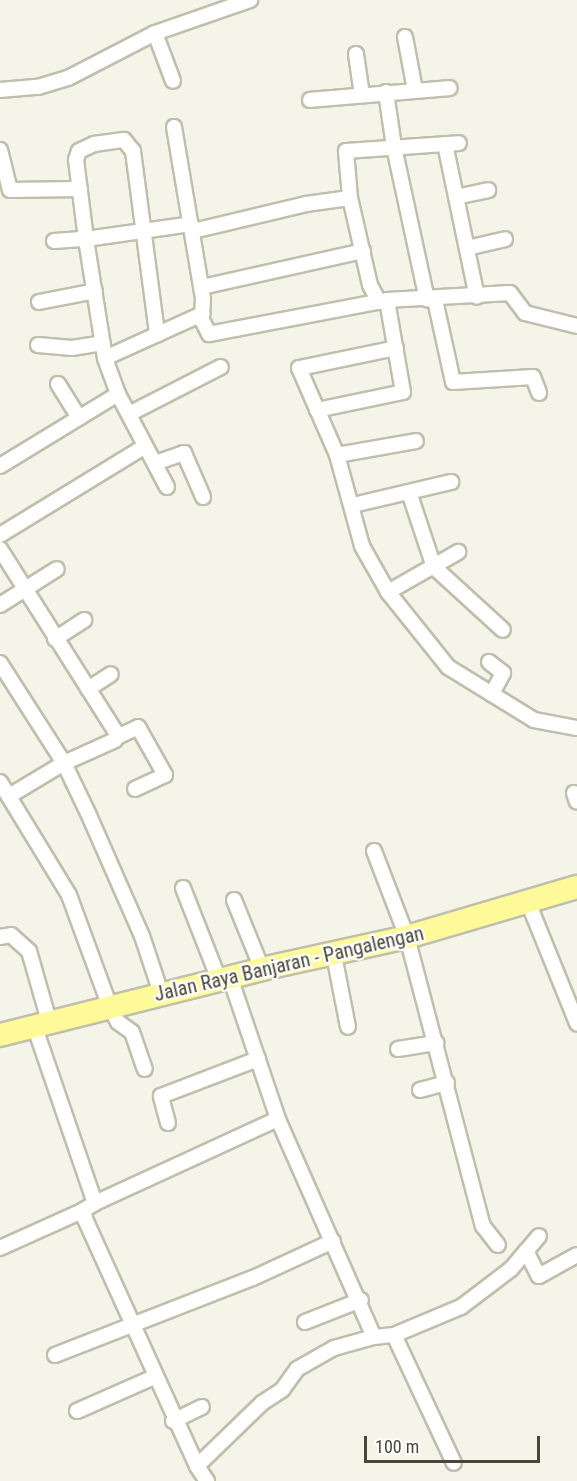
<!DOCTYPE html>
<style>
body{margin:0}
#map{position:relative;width:577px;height:1481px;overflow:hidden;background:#f5f4e9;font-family:"Roboto Condensed",sans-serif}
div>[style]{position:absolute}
.roads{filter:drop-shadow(2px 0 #c0beac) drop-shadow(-2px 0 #c0beac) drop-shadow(0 2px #c0beac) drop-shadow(0 -2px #c0beac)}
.minor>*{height:14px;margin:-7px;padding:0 7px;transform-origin:7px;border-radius:7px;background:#fff}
.primary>*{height:22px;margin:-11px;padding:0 11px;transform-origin:11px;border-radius:11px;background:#fefa99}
span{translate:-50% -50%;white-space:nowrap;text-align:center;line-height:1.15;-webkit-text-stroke:4.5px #fff;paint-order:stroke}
.street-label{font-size:20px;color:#494637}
.scale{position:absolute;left:364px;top:1436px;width:176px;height:27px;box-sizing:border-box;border:3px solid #494637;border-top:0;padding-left:8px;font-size:18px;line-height:21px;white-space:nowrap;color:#494637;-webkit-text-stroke:4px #fff;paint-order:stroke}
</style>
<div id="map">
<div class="roads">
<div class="minor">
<i style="left:155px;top:33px;width:51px;rotate:69.4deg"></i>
<i style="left:405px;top:37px;width:54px;rotate:79.3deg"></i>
<i style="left:356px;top:54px;width:41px;rotate:81.7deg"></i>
<i style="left:0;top:90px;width:38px;rotate:-5deg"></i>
<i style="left:38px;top:87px;width:31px;rotate:-17deg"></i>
<i style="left:68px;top:78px;width:98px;rotate:-27.3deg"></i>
<i style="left:155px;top:33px;width:101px;rotate:-19.2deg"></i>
<i style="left:386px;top:92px;width:56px;rotate:81.7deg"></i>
<i style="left:394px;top:147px;width:156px;rotate:77.8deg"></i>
<i style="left:310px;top:100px;width:140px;rotate:-4.9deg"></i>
<i style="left:174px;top:127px;width:173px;rotate:80.4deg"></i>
<i style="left:203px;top:298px;width:22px;rotate:93deg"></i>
<i style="left:202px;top:320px;width:16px;rotate:63deg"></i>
<i style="left:209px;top:334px;width:181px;rotate:-10.8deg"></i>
<i style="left:387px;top:300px;width:123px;rotate:-3.3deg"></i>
<i style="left:510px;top:293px;width:25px;rotate:53deg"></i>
<i style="left:525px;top:313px;width:54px;rotate:14deg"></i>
<i style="left:445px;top:144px;width:156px;rotate:78.2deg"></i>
<i style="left:0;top:150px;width:41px;rotate:76deg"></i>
<i style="left:10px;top:190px;width:70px;rotate:-0.8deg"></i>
<i style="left:456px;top:197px;width:33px;rotate:-12deg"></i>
<i style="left:193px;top:231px;width:116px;rotate:-13.4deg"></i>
<i style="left:306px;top:204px;width:44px;rotate:-7.8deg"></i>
<i style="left:54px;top:241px;width:32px;rotate:-4deg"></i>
<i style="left:86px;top:239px;width:80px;rotate:-97.2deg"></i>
<i style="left:76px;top:160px;width:9px;rotate:-72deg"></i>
<i style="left:79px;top:151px;width:17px;rotate:-25deg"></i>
<i style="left:94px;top:144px;width:30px;rotate:-8deg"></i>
<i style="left:124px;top:140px;width:14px;rotate:51deg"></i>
<i style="left:133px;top:151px;width:185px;rotate:82.5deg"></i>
<i style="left:467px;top:248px;width:39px;rotate:-13deg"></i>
<i style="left:202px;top:287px;width:165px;rotate:-12.6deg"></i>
<i style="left:435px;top:300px;width:84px;rotate:77.6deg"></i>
<i style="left:453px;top:382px;width:80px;rotate:-3.6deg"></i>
<i style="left:533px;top:377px;width:17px;rotate:69deg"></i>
<i style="left:39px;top:302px;width:57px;rotate:-11.1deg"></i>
<i style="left:379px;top:302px;width:19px;rotate:-118deg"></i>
<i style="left:370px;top:285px;width:89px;rotate:-102.9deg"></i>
<i style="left:350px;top:198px;width:47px;rotate:-94.9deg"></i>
<i style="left:346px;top:151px;width:113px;rotate:-4deg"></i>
<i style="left:38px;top:345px;width:34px;rotate:5deg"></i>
<i style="left:72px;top:348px;width:31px;rotate:-9deg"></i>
<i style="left:396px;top:348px;width:99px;rotate:168.3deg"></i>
<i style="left:299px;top:368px;width:95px;rotate:66.4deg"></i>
<i style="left:337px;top:455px;width:94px;rotate:74.6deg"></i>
<i style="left:362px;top:546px;width:53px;rotate:60.5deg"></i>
<i style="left:388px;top:592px;width:96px;rotate:51.3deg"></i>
<i style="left:448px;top:667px;width:101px;rotate:31.6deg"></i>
<i style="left:534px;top:720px;width:44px;rotate:10.5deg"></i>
<i style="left:105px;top:358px;width:107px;rotate:-24.4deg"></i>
<i style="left:58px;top:384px;width:40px;rotate:58deg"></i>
<i style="left:317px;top:410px;width:88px;rotate:-11.8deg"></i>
<i style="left:403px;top:392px;width:93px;rotate:-99.9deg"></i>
<i style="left:129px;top:414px;width:103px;rotate:-27.1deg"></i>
<i style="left:337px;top:455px;width:80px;rotate:-10deg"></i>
<i style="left:155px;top:463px;width:31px;rotate:-19deg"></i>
<i style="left:184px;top:453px;width:48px;rotate:66.6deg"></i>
<i style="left:0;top:466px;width:138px;rotate:-31.4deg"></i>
<i style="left:167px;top:487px;width:105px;rotate:-117.8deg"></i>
<i style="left:118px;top:394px;width:38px;rotate:-110deg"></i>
<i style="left:105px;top:358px;width:121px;rotate:-99.1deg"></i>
<i style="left:86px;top:239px;width:106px;rotate:-8.1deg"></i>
<i style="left:409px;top:492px;width:79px;rotate:71.6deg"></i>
<i style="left:434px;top:567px;width:93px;rotate:42.4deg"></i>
<i style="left:353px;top:505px;width:101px;rotate:-13.2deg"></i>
<i style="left:0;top:535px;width:170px;rotate:-31.5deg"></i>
<i style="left:0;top:549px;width:219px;rotate:57.7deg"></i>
<i style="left:117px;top:734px;width:6px;rotate:108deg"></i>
<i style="left:115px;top:740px;width:56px;rotate:155.7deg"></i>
<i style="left:64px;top:763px;width:64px;rotate:149deg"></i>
<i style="left:388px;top:592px;width:81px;rotate:-29.7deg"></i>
<i style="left:0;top:605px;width:67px;rotate:-32.3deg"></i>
<i style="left:55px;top:639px;width:35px;rotate:-33deg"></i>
<i style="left:489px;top:662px;width:18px;rotate:38deg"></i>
<i style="left:503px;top:673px;width:24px;rotate:118deg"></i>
<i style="left:0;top:663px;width:119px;rotate:57.4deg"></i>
<i style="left:64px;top:763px;width:55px;rotate:64.4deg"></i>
<i style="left:88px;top:813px;width:134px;rotate:66.3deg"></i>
<i style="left:142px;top:936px;width:60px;rotate:71.6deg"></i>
<i style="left:88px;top:689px;width:27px;rotate:-33deg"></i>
<i style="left:117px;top:737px;width:23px;rotate:-25deg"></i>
<i style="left:138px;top:727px;width:55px;rotate:60.6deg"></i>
<i style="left:165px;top:775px;width:33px;rotate:155deg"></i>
<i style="left:0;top:782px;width:132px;rotate:58.6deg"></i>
<i style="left:69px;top:895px;width:119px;rotate:69.9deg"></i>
<i style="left:110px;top:1007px;width:17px;rotate:62deg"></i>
<i style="left:118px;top:1022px;width:17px;rotate:36deg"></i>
<i style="left:132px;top:1032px;width:39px;rotate:71deg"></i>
<i style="left:574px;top:793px;width:9px;rotate:72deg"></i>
<i style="left:374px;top:851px;width:92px;rotate:69deg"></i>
<i style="left:407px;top:937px;width:299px;rotate:75.3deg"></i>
<i style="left:483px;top:1226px;width:24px;rotate:52deg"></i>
<i style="left:183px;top:888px;width:99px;rotate:68.6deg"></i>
<i style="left:234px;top:900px;width:74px;rotate:67.9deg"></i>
<i style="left:528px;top:902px;width:131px;rotate:68deg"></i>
<i style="left:0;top:937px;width:11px;rotate:-10deg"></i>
<i style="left:11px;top:935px;width:24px;rotate:42deg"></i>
<i style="left:29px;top:951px;width:73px;rotate:74.1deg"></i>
<i style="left:334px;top:955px;width:73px;rotate:79deg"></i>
<i style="left:34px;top:1025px;width:188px;rotate:71.1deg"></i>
<i style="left:95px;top:1203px;width:13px;rotate:148deg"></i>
<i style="left:84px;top:1210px;width:9px;rotate:84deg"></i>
<i style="left:85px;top:1219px;width:271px;rotate:65.6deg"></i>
<i style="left:398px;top:1049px;width:39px;rotate:-9deg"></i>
<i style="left:420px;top:1090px;width:28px;rotate:-15deg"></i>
<i style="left:168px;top:1123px;width:28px;rotate:-105deg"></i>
<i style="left:161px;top:1096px;width:104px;rotate:-20.9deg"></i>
<i style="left:95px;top:1203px;width:201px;rotate:-24.7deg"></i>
<i style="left:0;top:1248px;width:92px;rotate:-24.3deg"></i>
<i style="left:526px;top:1251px;width:28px;rotate:63deg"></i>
<i style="left:539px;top:1276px;width:43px;rotate:-28.9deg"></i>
<i style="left:305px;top:1322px;width:60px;rotate:-21.4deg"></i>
<i style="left:394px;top:1335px;width:141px;rotate:64.9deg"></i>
<i style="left:374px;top:1337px;width:20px;rotate:-6deg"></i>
<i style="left:394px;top:1335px;width:73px;rotate:-22.7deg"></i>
<i style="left:461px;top:1307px;width:63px;rotate:-37.2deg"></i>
<i style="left:511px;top:1269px;width:43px;rotate:-49.7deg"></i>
<i style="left:55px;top:1355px;width:212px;rotate:-21.3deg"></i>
<i style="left:253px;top:1278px;width:88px;rotate:-24.8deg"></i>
<i style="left:77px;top:1411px;width:84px;rotate:-23.8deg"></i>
<i style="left:173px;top:1421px;width:32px;rotate:-26deg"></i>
<i style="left:207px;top:1481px;width:18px;rotate:-124deg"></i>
<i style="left:197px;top:1466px;width:91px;rotate:-44.1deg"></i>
<i style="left:262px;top:1403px;width:24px;rotate:-33deg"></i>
<i style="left:282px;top:1390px;width:26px;rotate:-54deg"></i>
<i style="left:297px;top:1369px;width:43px;rotate:-29.6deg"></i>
<i style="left:334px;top:1348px;width:41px;rotate:-15.4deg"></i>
<i style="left:374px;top:1337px;width:238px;rotate:-113.8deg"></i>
<i style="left:278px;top:1119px;width:150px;rotate:-108.7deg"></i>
</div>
<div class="primary">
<i style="left:0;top:1035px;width:270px;rotate:-14.1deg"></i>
<i style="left:262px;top:969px;width:148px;rotate:-12.4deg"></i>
<i style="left:407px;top:937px;width:177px;rotate:-16.4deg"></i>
</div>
</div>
<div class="street-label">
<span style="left:289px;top:964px;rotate:-13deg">Jalan Raya Banjaran - Pangalengan</span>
</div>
<div class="scale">100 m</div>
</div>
